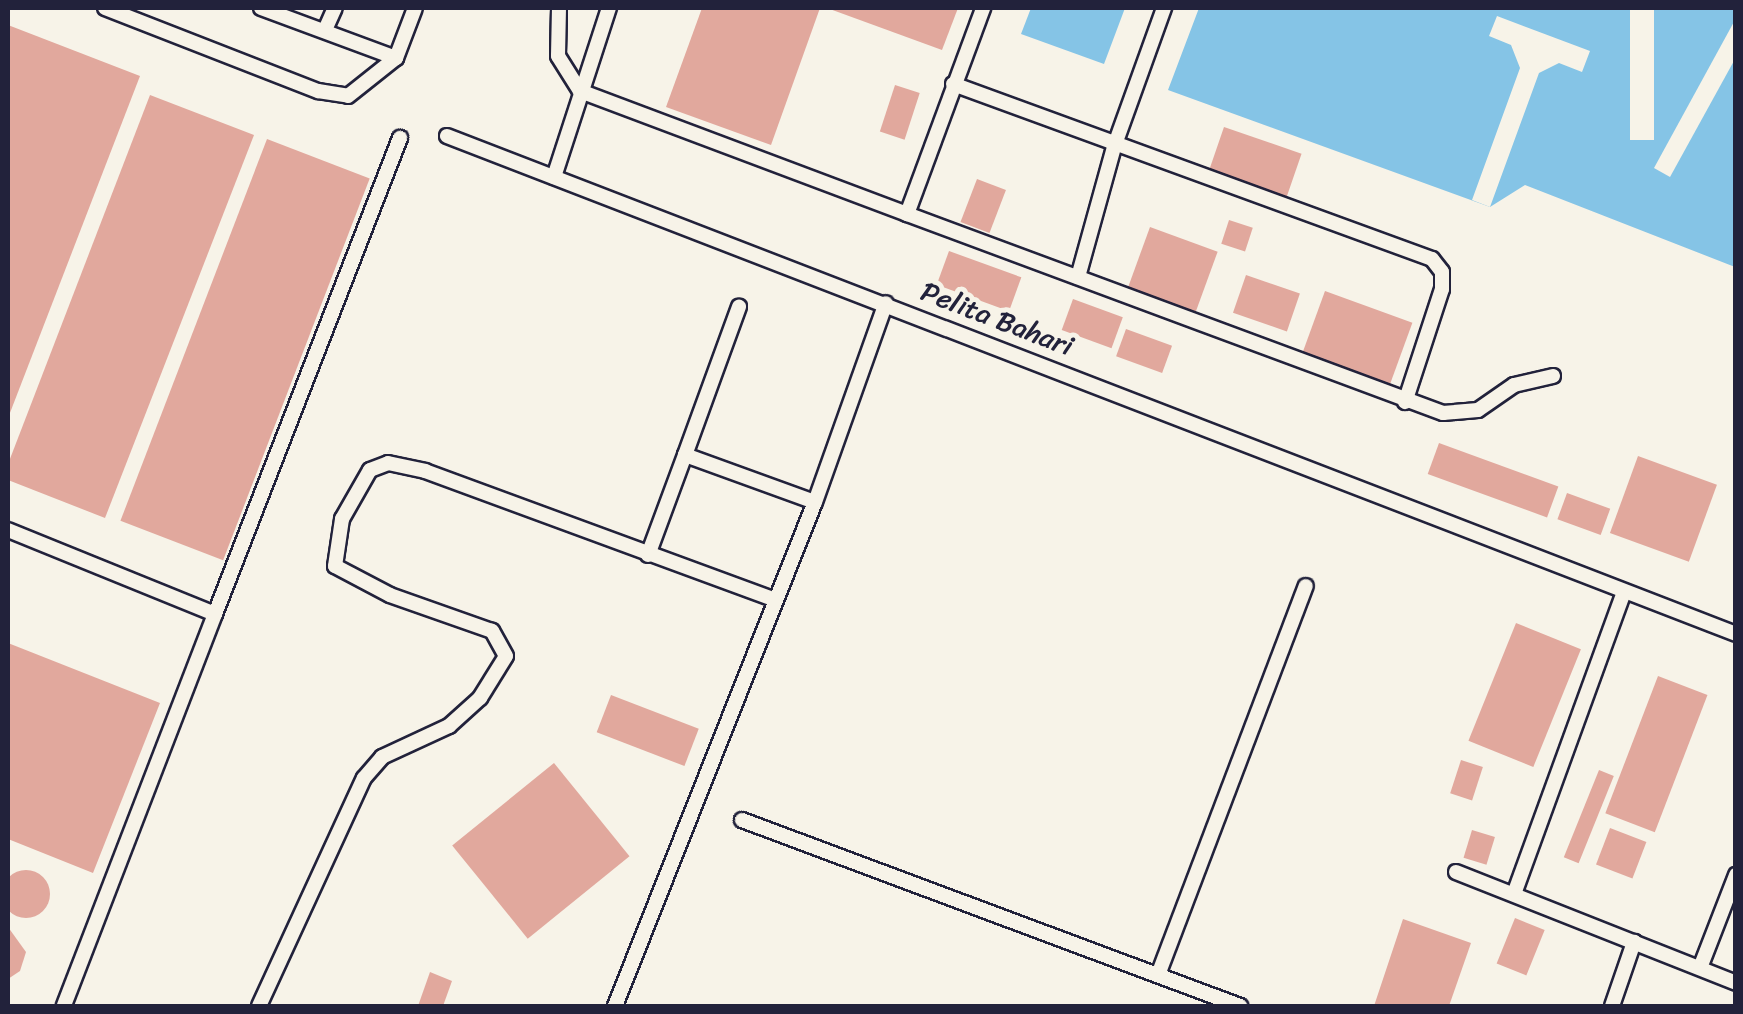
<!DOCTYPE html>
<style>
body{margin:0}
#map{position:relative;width:1743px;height:1014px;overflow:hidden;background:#f7f3e8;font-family:Sriracha,sans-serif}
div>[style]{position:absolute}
.water>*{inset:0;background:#85c4e6}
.pier>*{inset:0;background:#f7f3e8;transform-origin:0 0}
.building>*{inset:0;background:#e1a89d;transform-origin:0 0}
.round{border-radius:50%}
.roads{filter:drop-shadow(2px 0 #22223b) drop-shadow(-2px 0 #22223b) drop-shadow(0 2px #22223b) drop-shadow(0 -2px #22223b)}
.lane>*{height:14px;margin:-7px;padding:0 7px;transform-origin:7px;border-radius:7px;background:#f7f3e8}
span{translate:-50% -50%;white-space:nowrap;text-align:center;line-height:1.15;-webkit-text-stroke:10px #f7f3e8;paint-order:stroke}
.street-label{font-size:28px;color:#22223b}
.frame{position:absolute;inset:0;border:10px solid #22223b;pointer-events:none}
</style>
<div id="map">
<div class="water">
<i style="clip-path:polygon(1031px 8px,1125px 8px,1104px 64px,1021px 34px)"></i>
<i style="clip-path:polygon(1199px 8px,1735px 8px,1735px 267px,1525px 185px,1490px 207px,1168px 90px)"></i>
</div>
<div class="pier">
<i style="left:1630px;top:8px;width:24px;height:132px"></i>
<i style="clip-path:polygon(1497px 16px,1590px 51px,1582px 72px,1559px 63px,1539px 73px,1490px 207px,1472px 200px,1520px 68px,1511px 45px,1489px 36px)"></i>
<i style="clip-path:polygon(1735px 20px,1735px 59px,1670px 177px,1654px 168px)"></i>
</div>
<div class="building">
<i style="clip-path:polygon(702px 8px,820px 8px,771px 145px,666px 107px)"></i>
<i style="clip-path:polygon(827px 8px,958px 8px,942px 50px)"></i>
<i style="clip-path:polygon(8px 25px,140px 76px,8px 418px)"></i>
<i style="left:895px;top:85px;width:26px;height:49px;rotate:18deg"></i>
<i style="clip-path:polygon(150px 95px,254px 135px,105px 518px,8px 480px,8px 464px)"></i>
<i style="left:1224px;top:127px;width:82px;height:51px;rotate:19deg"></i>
<i style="left:267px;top:139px;width:110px;height:409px;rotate:21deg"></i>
<i style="left:977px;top:179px;width:31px;height:46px;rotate:21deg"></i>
<i style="left:1229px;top:220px;width:25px;height:25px;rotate:18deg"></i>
<i style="left:1150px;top:227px;width:72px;height:72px;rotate:20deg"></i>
<i style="left:949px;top:251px;width:77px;height:36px;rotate:20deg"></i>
<i style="left:1246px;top:275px;width:57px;height:40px;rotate:19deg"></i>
<i style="left:1325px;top:291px;width:93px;height:71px;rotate:20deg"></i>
<i style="left:1073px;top:299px;width:53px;height:33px;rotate:20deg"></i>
<i style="left:1126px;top:329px;width:49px;height:29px;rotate:20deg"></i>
<i style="left:1439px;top:443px;width:127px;height:33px;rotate:20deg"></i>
<i style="left:1638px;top:456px;width:84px;height:82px;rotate:20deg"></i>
<i style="left:1567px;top:493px;width:46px;height:28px;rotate:20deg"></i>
<i style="left:1516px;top:623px;width:70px;height:127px;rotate:22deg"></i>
<i style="clip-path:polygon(8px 643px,160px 703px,93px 873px,8px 839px)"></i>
<i style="left:1658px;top:676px;width:53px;height:147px;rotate:21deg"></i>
<i style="left:611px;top:695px;width:94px;height:40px;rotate:21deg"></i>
<i style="left:1461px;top:760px;width:23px;height:35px;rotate:18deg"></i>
<i style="left:554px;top:763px;width:120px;height:131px;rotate:51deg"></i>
<i style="left:1599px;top:770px;width:16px;height:94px;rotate:22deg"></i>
<i style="left:1610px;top:828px;width:39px;height:39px;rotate:21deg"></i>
<i style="left:1472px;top:830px;width:24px;height:29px;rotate:17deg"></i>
<i class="round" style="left:2px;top:870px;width:48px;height:48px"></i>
<i style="left:1515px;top:918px;width:32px;height:49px;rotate:22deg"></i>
<i style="clip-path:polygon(1403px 919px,1471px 943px,1449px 1006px,1374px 1006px)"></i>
<i style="clip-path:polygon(8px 927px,26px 952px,20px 971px,8px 979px)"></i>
<i style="clip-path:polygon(430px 972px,452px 981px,443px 1006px,418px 1006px)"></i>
</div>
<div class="roads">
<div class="lane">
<i style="left:105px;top:8px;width:229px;rotate:21.3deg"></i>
<i style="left:318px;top:91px;width:30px;rotate:9deg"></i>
<i style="left:348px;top:96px;width:61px;rotate:-38.4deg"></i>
<i style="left:396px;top:58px;width:53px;rotate:-69.2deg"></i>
<i style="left:261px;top:8px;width:144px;rotate:20.3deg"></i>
<i style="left:559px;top:8px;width:48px;rotate:91.2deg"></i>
<i style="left:558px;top:56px;width:41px;rotate:57.8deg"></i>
<i style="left:580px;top:91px;width:349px;rotate:20.6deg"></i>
<i style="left:907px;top:214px;width:220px;rotate:-69.7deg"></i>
<i style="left:325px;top:30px;width:24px;rotate:-66deg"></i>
<i style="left:953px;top:84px;width:510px;rotate:20.07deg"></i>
<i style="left:1432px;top:259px;width:16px;rotate:52deg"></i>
<i style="left:1442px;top:272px;width:17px;rotate:90deg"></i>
<i style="left:1442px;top:289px;width:119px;rotate:108.1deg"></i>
<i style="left:447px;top:136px;width:1382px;rotate:21.12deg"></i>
<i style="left:554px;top:177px;width:178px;rotate:-72deg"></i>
<i style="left:907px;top:214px;width:572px;rotate:20.37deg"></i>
<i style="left:1443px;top:413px;width:35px;rotate:-5deg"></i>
<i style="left:1478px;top:410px;width:44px;rotate:-34.8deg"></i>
<i style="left:1514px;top:385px;width:40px;rotate:-13deg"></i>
<i style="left:1078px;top:277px;width:135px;rotate:-74.5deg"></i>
<i style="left:1114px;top:147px;width:148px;rotate:-70.2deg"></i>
<i style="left:685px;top:455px;width:158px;rotate:-70deg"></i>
<i style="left:8px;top:530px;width:223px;rotate:22.1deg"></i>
<i style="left:215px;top:614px;width:420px;rotate:111.1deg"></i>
<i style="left:648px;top:555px;width:107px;rotate:-69.7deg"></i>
<i style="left:685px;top:455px;width:138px;rotate:19.9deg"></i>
<i style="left:215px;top:614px;width:511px;rotate:-68.76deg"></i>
<i style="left:742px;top:820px;width:532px;rotate:20.48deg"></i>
<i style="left:1456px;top:872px;width:301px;rotate:21.6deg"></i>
<i style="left:1514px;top:894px;width:321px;rotate:-70deg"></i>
<i style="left:1700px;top:968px;width:100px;rotate:-68.8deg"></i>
<i style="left:1158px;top:975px;width:416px;rotate:-69.2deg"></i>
<i style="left:259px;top:1006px;width:251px;rotate:-65.3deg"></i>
<i style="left:364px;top:778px;width:28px;rotate:-49deg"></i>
<i style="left:382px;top:757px;width:74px;rotate:-24.8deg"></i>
<i style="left:449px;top:726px;width:42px;rotate:-42.1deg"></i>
<i style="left:480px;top:698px;width:49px;rotate:-58.2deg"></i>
<i style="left:506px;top:656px;width:29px;rotate:-119deg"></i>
<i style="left:492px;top:631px;width:108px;rotate:-160.6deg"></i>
<i style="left:390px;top:595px;width:62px;rotate:-152.2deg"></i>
<i style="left:335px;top:566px;width:48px;rotate:-81.5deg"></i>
<i style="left:342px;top:519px;width:56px;rotate:-60.3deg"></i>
<i style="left:370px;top:470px;width:19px;rotate:-21deg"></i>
<i style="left:388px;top:463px;width:38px;rotate:12deg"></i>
<i style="left:425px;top:471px;width:373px;rotate:20.2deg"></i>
<i style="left:615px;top:1006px;width:542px;rotate:-68.36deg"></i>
<i style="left:815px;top:502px;width:211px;rotate:-70.4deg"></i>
<i style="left:1612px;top:1006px;width:68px;rotate:-71deg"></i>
</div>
</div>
<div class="street-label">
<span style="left:997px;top:319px;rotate:21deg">Pelita Bahari</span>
</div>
<div class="frame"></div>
</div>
